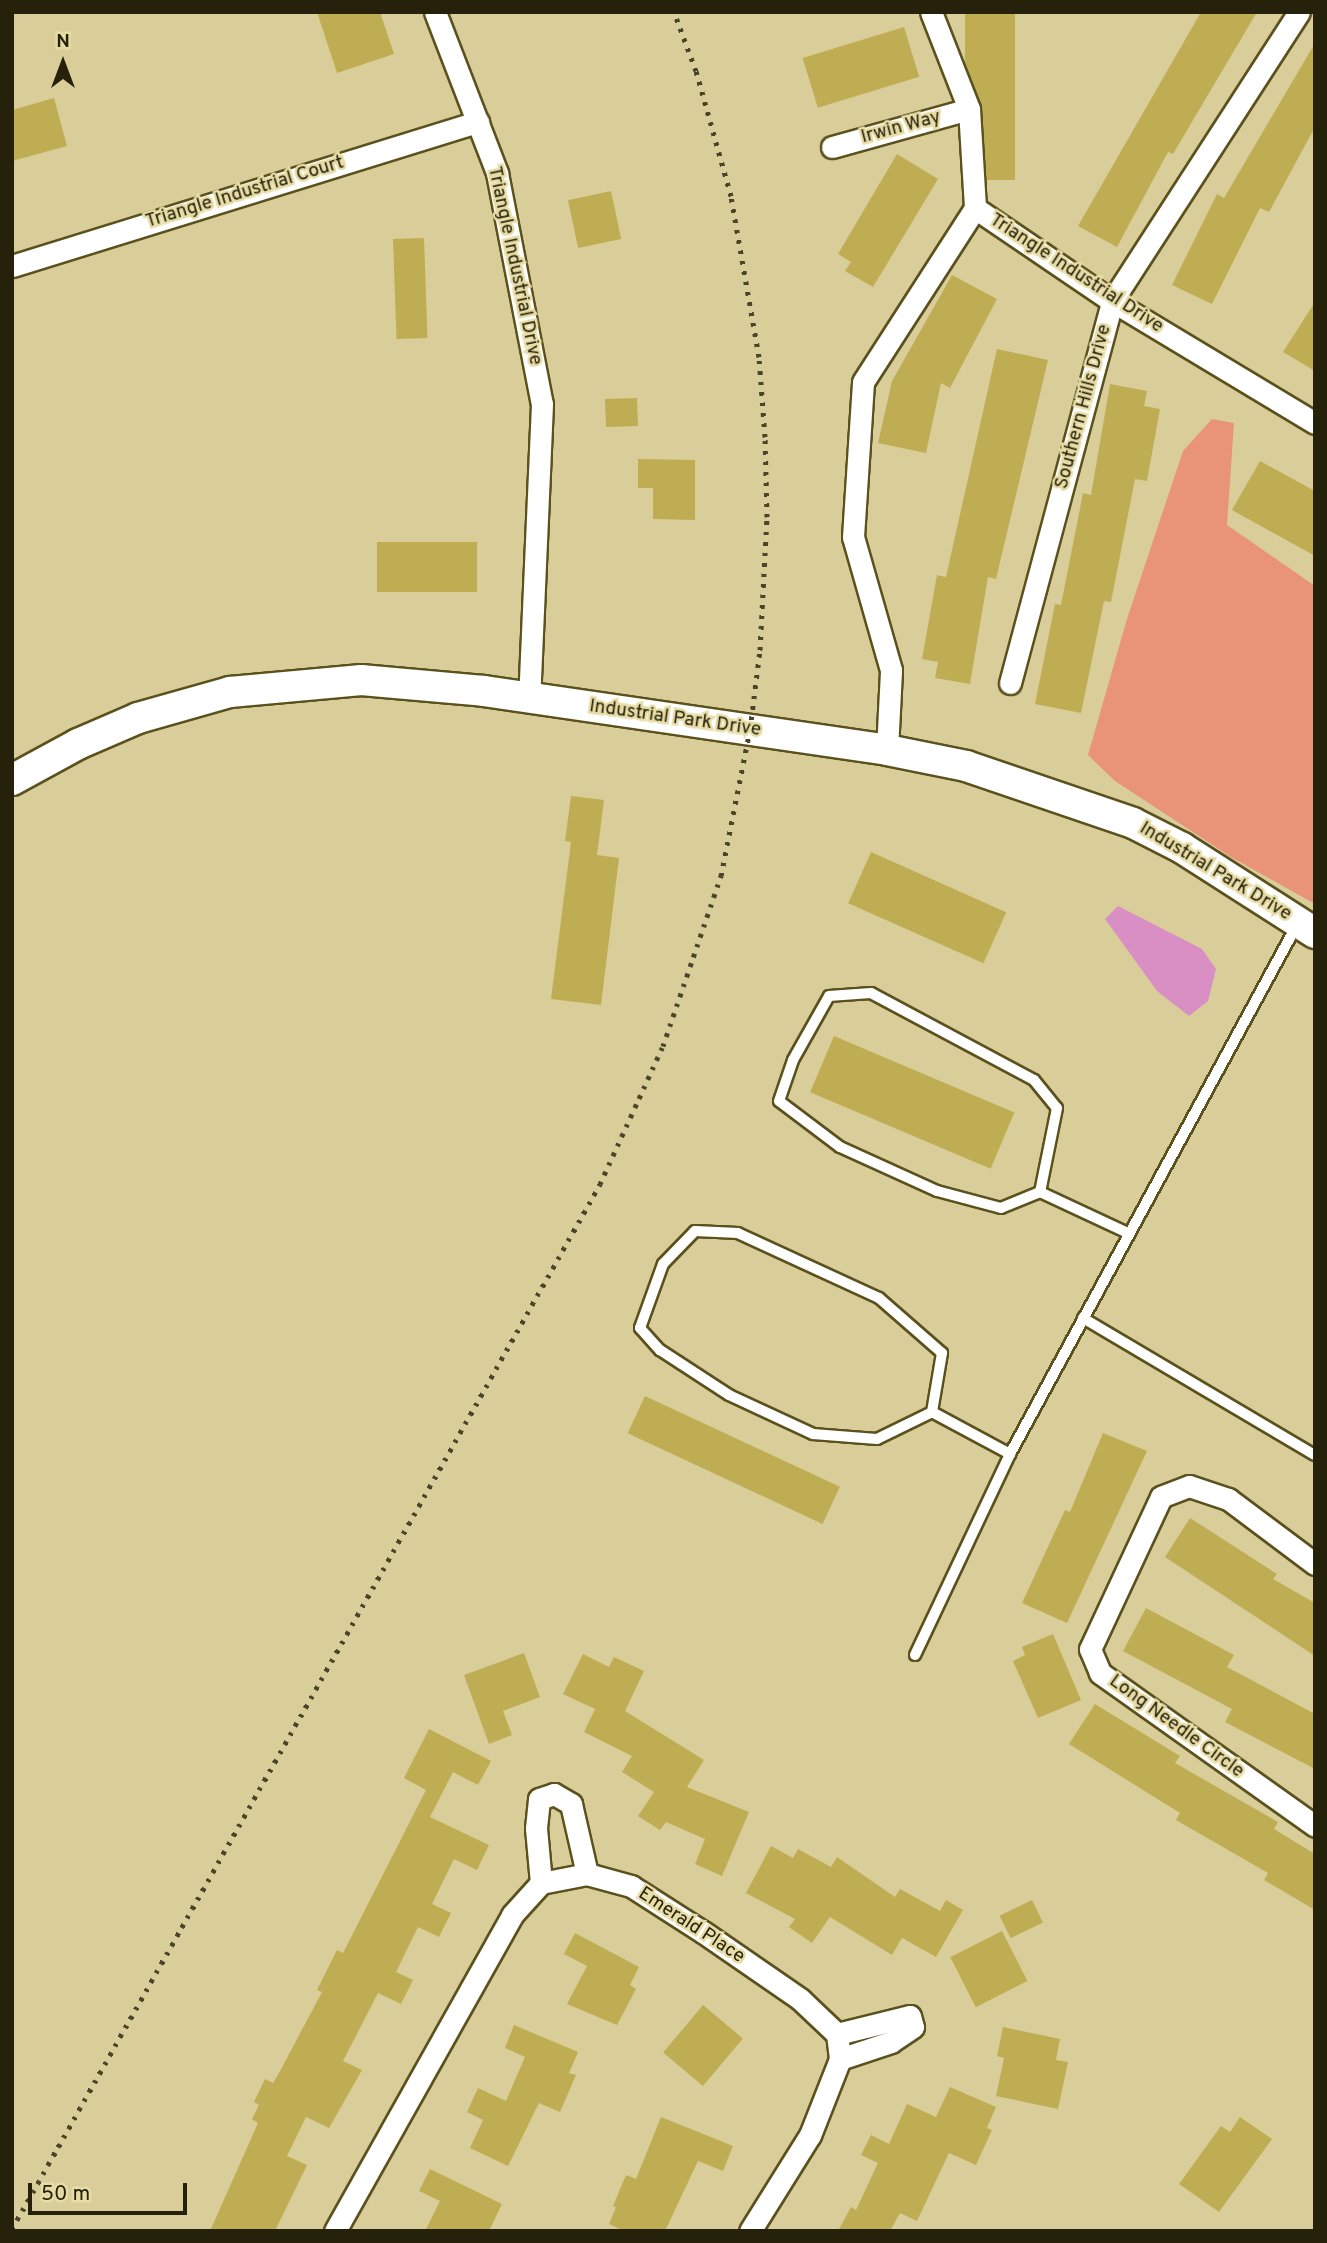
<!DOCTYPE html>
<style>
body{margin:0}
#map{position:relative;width:1327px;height:2243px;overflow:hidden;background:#d9ce99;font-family:Overpass,sans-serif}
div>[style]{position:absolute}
.green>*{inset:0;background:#e99379}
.water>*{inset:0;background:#d98fc4}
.building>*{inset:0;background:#bfad53;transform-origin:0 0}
.roads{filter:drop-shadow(2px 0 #5b511d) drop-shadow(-2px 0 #5b511d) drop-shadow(0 2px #5b511d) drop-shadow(0 -2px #5b511d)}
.lane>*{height:10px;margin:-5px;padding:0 5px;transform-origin:5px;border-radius:5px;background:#fff}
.street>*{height:21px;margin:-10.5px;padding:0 10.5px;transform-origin:10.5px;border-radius:10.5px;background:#fff}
.secondary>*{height:30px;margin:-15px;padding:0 15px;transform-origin:15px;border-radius:15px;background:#fff}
.rail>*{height:5px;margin-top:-2.5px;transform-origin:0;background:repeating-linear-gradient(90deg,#4a4428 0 3.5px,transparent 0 10.5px)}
span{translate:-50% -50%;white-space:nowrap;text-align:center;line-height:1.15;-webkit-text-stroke:5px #e7dca5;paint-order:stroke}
.street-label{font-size:19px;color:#25210b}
.frame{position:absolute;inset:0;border:14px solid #25210b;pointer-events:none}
.north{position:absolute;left:28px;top:28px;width:70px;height:70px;-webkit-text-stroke:5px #e7dca5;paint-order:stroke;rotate:0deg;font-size:19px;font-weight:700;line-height:28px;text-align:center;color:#25210b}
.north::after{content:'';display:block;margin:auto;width:24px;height:32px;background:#25210b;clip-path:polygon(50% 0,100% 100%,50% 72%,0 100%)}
.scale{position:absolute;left:28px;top:2183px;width:159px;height:32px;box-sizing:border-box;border:4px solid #25210b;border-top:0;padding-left:9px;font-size:21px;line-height:24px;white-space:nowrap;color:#25210b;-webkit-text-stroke:5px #e7dca5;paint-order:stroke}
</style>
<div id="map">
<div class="green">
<i style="clip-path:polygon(1212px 419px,1234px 423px,1227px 525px,1315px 586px,1315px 904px,1231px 857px,1115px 781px,1088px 755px,1127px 619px,1183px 451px)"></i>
</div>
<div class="water">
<i style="clip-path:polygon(1118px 906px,1202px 949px,1216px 969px,1208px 1001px,1189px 1016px,1157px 991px,1105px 919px)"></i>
</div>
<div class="building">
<i style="clip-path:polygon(317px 12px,380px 12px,394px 54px,337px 73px)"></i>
<i style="left:965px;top:12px;width:50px;height:168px"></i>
<i style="clip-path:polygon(1201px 12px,1257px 12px,1173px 154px,1168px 152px,1117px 247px,1078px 226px)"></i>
<i style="left:904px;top:27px;width:52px;height:106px;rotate:73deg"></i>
<i style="clip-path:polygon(1315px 43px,1315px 127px,1269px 212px,1260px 208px,1212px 304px,1172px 285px,1217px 194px,1224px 198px)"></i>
<i style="clip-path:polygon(54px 98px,67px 146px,12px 161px,12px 110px)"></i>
<i style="clip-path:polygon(897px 154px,938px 179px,873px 287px,845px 271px,851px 262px,838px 254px)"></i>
<i style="left:611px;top:191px;width:49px;height:44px;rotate:78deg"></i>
<i style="left:424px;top:238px;width:100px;height:31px;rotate:88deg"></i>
<i style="clip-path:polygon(952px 275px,997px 299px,950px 388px,941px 383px,926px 453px,878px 443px,892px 381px)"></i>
<i style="clip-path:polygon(1315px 302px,1315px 371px,1283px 352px)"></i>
<i style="clip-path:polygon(997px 349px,1048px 360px,996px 579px,988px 577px,970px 684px,935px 678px,938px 662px,922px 659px,937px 575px,946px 577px)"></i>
<i style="clip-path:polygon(1110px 384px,1147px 391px,1144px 406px,1160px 409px,1147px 481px,1135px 479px,1111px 602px,1104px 601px,1081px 713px,1035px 704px,1055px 604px,1061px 605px,1083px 493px,1091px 495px)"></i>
<i style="left:637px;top:398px;width:28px;height:32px;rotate:88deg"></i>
<i style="clip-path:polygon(638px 459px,695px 460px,695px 520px,653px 519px,653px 488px,638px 488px)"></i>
<i style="clip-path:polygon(1260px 461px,1315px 491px,1315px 556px,1232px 510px)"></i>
<i style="left:377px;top:542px;width:100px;height:50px"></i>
<i style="clip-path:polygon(571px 796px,604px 800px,597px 855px,619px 858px,601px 1005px,551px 999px,571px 842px,565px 841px)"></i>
<i style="left:871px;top:852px;width:148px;height:56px;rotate:24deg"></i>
<i style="left:834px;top:1036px;width:196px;height:61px;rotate:23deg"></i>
<i style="left:645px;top:1396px;width:215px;height:41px;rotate:25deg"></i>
<i style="clip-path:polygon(1103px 1433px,1147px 1451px,1067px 1623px,1022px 1603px,1065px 1510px,1070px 1512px)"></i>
<i style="clip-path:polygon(1190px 1518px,1277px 1574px,1273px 1579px,1315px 1603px,1315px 1656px,1165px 1557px)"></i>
<i style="clip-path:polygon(1146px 1608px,1234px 1655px,1227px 1667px,1315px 1714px,1315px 1769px,1225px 1722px,1232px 1709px,1123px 1651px)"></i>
<i style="clip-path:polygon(1053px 1634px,1081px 1700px,1038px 1718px,1013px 1661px,1025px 1655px,1022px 1647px)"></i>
<i style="clip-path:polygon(524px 1653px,540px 1697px,503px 1711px,512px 1735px,489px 1744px,464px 1675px)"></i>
<i style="clip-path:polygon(583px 1654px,609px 1667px,614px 1657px,644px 1671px,625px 1711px,704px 1760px,687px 1787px,749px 1812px,722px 1876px,695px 1864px,705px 1839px,666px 1822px,660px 1830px,638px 1816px,654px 1792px,622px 1772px,632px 1756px,584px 1732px,595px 1709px,563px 1694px)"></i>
<i style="clip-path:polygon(1095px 1704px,1180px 1756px,1175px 1763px,1278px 1822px,1274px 1829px,1315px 1854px,1315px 1910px,1264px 1880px,1268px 1873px,1176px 1820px,1180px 1813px,1069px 1744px)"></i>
<i style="clip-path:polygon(429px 1729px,491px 1761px,478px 1785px,453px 1772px,430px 1817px,489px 1845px,477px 1870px,454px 1859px,432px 1904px,451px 1913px,439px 1937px,418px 1927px,396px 1972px,413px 1980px,401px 2004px,378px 1993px,343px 2061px,362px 2070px,329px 2128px,306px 2117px,287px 2156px,307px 2165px,275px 2231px,210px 2231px,258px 2123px,252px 2119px,259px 2105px,254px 2102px,265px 2079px,273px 2083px,279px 2073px,322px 1992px,317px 1990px,337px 1950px,343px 1953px,426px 1790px,404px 1778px)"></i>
<i style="clip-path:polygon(771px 1846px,793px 1858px,798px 1849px,831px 1867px,837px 1857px,895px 1897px,900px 1889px,940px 1911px,946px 1900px,963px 1910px,936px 1957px,902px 1938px,892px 1955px,830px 1917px,812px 1943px,789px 1927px,795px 1919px,746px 1893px)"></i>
<i style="left:1032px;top:1900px;width:25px;height:36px;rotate:64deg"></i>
<i style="left:1002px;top:1931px;width:56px;height:58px;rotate:63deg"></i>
<i style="clip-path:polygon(575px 1933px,639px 1967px,630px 1985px,636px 1989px,617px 2025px,567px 2004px,587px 1966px,564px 1954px)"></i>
<i style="left:703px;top:2005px;width:52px;height:62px;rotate:40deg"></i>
<i style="clip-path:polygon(514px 2025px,578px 2052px,569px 2073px,576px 2075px,560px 2112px,539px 2103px,508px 2166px,470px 2148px,483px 2120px,467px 2112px,478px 2088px,506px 2101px,525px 2057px,505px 2048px)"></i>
<i style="clip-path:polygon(1003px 2027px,1060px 2039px,1056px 2060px,1068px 2062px,1058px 2109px,996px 2096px,1004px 2058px,997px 2056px)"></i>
<i style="clip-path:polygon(950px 2087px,996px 2107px,987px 2128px,992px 2130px,976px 2165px,949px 2153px,917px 2221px,900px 2213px,890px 2231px,838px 2231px,851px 2207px,856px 2210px,878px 2163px,861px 2155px,871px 2135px,889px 2144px,907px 2104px,936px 2117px)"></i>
<i style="clip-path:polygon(661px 2117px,733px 2146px,723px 2171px,698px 2161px,665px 2231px,624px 2231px,609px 2224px,616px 2207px,613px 2206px,626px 2175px,636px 2179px)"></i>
<i style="clip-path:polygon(1240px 2117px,1272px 2139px,1219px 2212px,1179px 2184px,1221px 2126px,1230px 2132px)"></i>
<i style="clip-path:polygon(430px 2169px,502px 2204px,489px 2231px,425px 2231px,440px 2201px,419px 2191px)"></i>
</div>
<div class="roads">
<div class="lane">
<i style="left:1040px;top:1192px;width:42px;rotate:157.7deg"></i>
<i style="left:1001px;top:1208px;width:66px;rotate:-165.1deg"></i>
<i style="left:937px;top:1191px;width:107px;rotate:-155.6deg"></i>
<i style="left:840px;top:1147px;width:76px;rotate:-143deg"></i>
<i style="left:779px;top:1101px;width:43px;rotate:-71.1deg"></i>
<i style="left:793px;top:1060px;width:73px;rotate:-60.6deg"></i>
<i style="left:829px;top:996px;width:42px;rotate:-4.1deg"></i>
<i style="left:871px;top:993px;width:185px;rotate:28.1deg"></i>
<i style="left:1034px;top:1080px;width:36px;rotate:51deg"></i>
<i style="left:1057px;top:1108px;width:86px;rotate:101.4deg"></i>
<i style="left:1040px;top:1192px;width:97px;rotate:25deg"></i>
<i style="left:1083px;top:1318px;width:269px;rotate:30.6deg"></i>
<i style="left:932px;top:1412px;width:60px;rotate:-80.4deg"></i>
<i style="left:942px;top:1353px;width:84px;rotate:-138.9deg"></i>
<i style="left:879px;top:1298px;width:155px;rotate:-155.3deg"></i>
<i style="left:738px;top:1233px;width:43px;rotate:-177.3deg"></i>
<i style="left:695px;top:1231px;width:46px;rotate:134.1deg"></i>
<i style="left:663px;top:1264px;width:68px;rotate:109.8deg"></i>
<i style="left:640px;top:1328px;width:30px;rotate:48deg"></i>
<i style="left:660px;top:1350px;width:82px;rotate:33.1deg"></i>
<i style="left:729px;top:1395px;width:93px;rotate:24.9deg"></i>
<i style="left:813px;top:1434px;width:64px;rotate:4.5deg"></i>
<i style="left:877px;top:1439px;width:61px;rotate:-26.1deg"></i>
<i style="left:932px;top:1412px;width:89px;rotate:28.3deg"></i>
<i style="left:915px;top:1655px;width:222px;rotate:-64.7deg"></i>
<i style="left:1010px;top:1454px;width:604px;rotate:-61.53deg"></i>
</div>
<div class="street">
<i style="left:435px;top:12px;width:173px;rotate:68.9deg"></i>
<i style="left:497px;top:173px;width:235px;rotate:79deg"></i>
<i style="left:542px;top:404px;width:293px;rotate:92.5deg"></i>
<i style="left:931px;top:12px;width:104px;rotate:68.6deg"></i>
<i style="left:969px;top:109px;width:99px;rotate:86.5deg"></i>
<i style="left:832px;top:147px;width:142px;rotate:-15.5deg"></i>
<i style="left:12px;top:266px;width:488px;rotate:-17.2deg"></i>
<i style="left:1010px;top:683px;width:395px;rotate:-75deg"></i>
<i style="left:1112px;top:301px;width:344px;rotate:-57.1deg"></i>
<i style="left:887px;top:750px;width:80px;rotate:-87.1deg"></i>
<i style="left:891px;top:670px;width:138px;rotate:-105.9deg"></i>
<i style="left:853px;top:537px;width:155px;rotate:-86.3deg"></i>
<i style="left:863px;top:382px;width:207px;rotate:-57.2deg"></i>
<i style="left:975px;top:208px;width:166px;rotate:34.2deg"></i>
<i style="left:1112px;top:301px;width:237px;rotate:31deg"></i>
<i style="left:1315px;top:1564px;width:109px;rotate:-143.2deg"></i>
<i style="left:1228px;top:1499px;width:41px;rotate:-161.6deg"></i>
<i style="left:1189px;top:1486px;width:30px;rotate:159deg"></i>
<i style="left:1161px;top:1497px;width:168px;rotate:115deg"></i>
<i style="left:1090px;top:1649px;width:26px;rotate:67deg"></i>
<i style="left:1100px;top:1673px;width:264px;rotate:35.4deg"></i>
<i style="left:541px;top:1883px;width:55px;rotate:-95.2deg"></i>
<i style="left:536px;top:1828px;width:29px;rotate:-84deg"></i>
<i style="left:539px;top:1799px;width:16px;rotate:-18deg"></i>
<i style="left:554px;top:1794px;width:20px;rotate:30deg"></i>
<i style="left:571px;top:1804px;width:72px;rotate:77.1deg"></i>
<i style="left:837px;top:2034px;width:75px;rotate:-13.9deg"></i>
<i style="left:910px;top:2016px;width:11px;rotate:75deg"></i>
<i style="left:913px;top:2027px;width:27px;rotate:146deg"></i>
<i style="left:891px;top:2042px;width:54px;rotate:161.6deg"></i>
<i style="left:335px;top:2231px;width:362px;rotate:-60.7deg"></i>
<i style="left:512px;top:1915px;width:43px;rotate:-47.8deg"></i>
<i style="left:541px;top:1883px;width:47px;rotate:-11.1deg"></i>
<i style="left:587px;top:1874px;width:46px;rotate:15.3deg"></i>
<i style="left:631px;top:1886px;width:85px;rotate:32.6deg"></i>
<i style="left:703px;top:1932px;width:118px;rotate:34.6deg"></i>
<i style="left:800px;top:1999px;width:51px;rotate:43.4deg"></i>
<i style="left:837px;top:2034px;width:25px;rotate:83deg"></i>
<i style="left:840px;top:2059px;width:82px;rotate:111.5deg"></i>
<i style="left:810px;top:2135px;width:113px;rotate:122deg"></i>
</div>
<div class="secondary">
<i style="left:12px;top:780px;width:75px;rotate:-28.6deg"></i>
<i style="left:78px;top:744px;width:65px;rotate:-23.4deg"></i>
<i style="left:138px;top:718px;width:96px;rotate:-15.8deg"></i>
<i style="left:230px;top:692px;width:132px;rotate:-5.2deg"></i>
<i style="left:361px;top:680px;width:123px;rotate:5.1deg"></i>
<i style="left:484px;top:691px;width:407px;rotate:8.3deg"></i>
<i style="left:887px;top:750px;width:81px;rotate:11.4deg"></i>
<i style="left:966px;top:766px;width:176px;rotate:18.8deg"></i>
<i style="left:1133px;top:823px;width:55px;rotate:27deg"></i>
<i style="left:1182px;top:848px;width:158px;rotate:32.6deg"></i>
</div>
</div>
<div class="rail">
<i style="left:12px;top:2229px;width:1199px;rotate:-60.63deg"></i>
<i style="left:600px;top:1184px;width:152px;rotate:-65.5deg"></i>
<i style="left:663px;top:1046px;width:180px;rotate:-71.2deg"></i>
<i style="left:721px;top:876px;width:149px;rotate:-78.8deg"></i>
<i style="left:750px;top:730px;width:81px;rotate:-82.9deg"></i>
<i style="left:760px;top:650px;width:133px;rotate:-87deg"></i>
<i style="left:767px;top:517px;width:80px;rotate:-91.4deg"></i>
<i style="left:765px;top:437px;width:80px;rotate:-94.3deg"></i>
<i style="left:759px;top:357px;width:163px;rotate:-99.9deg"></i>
<i style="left:731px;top:196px;width:130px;rotate:-105.6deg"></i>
<i style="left:696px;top:71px;width:63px;rotate:-110.4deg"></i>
</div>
<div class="street-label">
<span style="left:901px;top:128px;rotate:-15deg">Irwin Way</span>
<span style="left:245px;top:193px;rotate:-17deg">Triangle Industrial Court</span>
<span style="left:514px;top:266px;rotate:78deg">Triangle Industrial Drive</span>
<span style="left:1076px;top:274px;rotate:33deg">Triangle Industrial Drive</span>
<span style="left:1084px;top:407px;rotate:-75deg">Southern Hills Drive</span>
<span style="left:675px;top:719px;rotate:8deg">Industrial Park Drive</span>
<span style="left:1215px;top:872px;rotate:31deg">Industrial Park Drive</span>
<span style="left:1176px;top:1727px;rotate:36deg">Long Needle Circle</span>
<span style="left:691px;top:1926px;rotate:33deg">Emerald Place</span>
</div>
<div class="frame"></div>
<div class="north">N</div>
<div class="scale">50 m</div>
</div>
